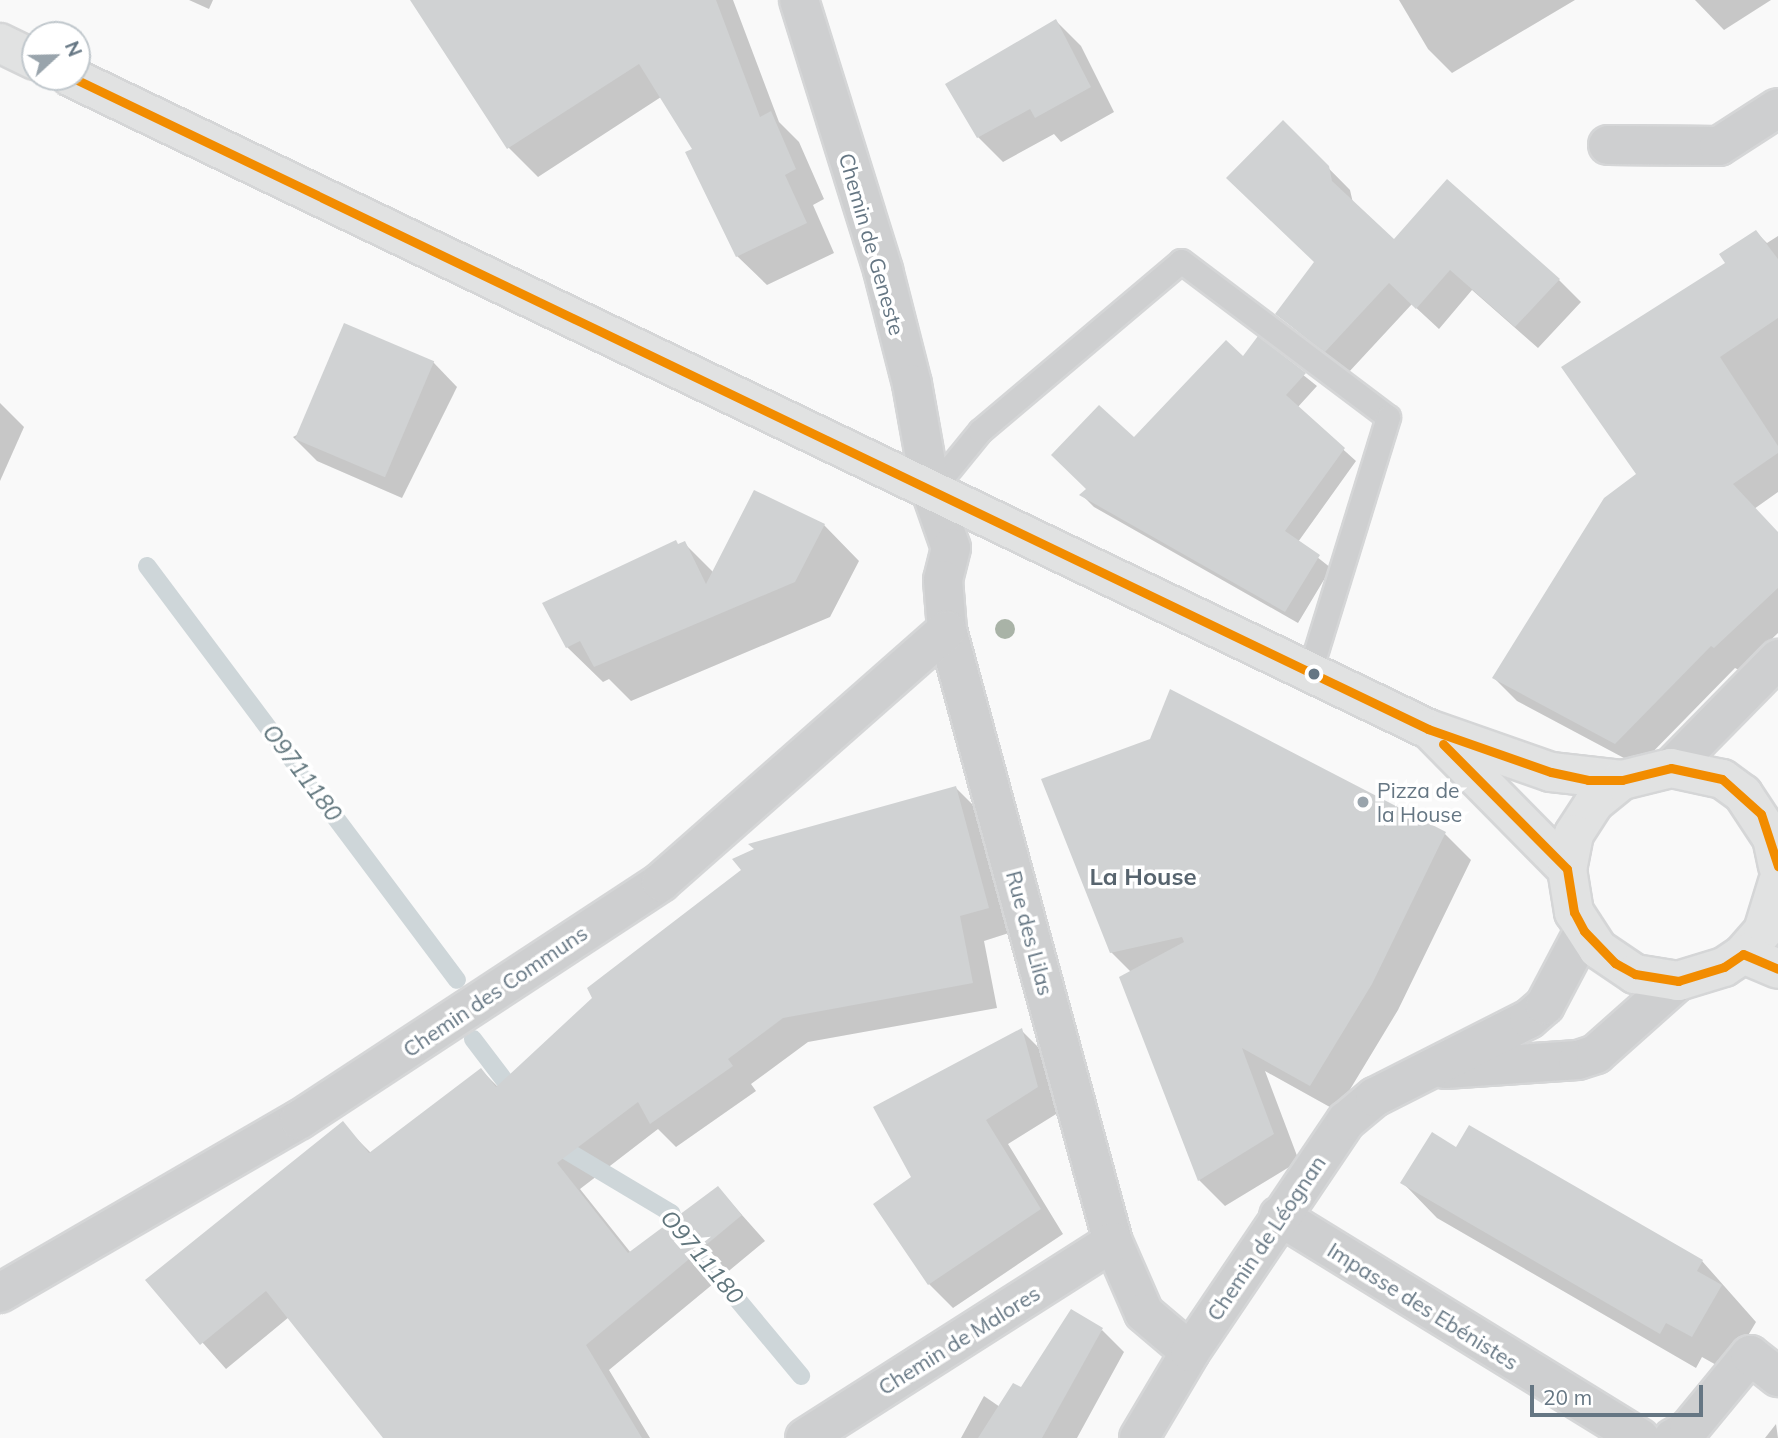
<!DOCTYPE html>
<meta charset="utf-8">
<style>
body{margin:0}
#map{position:relative;width:1778px;height:1438px;overflow:hidden;background:#f9f9f9;font-family:Mulish,sans-serif}
div>[style]{position:absolute}
.shadow>*{inset:0;background:#0003}
.stream>*{height:18px;margin:-9px;padding:0 9px;transform-origin:9px;border-radius:9px;background:#ced6d9}
.building>*{inset:0;background:#d0d2d3;transform-origin:0 0}
.roads{filter:drop-shadow(2px 0 #d5d6d7) drop-shadow(-2px 0 #d5d6d7) drop-shadow(0 2px #d5d6d7) drop-shadow(0 -2px #d5d6d7)}
.service>*{height:23px;margin:-11.5px;padding:0 11.5px;transform-origin:11.5px;border-radius:11.5px;background:#cecfd0}
.minor>*{height:38px;margin:-19px;padding:0 19px;transform-origin:19px;border-radius:19px;background:#cecfd0}
.tertiary>*{height:38px;margin:-19px;padding:0 19px;transform-origin:19px;border-radius:19px;background:#cecfd0}
.primary>*{height:38px;margin:-19px;padding:0 19px;transform-origin:19px;border-radius:19px;background:#e1e2e2}
.bus-1>*{height:9px;margin:-4.5px;padding:0 4.5px;transform-origin:4.5px;border-radius:4.5px;background:#f28c00}
.trees>*{width:20px;height:20px;margin:-10px;border-radius:50%;background:#a9b3a7}
.dots>*{width:19px;height:19px;translate:-50% -50%;box-sizing:border-box;border:4px solid #fff;border-radius:50%}
span{translate:-50% -50%;white-space:nowrap;text-align:center;line-height:1.15;-webkit-text-stroke:7px #fff;paint-order:stroke}
.street-label{font-size:21px;color:#657683}
.poi-label{font-size:21px;color:#657683}
.left{translate:0 -50%;text-align:left}
.water-label{font-size:23px;color:#60757c;font-style:italic}
.quarter-label{font-size:24px;color:#57646e;font-weight:700}
.north{position:absolute;left:21px;top:21px;width:70px;height:70px;box-sizing:border-box;background:#fff;border:2px solid #c1c8cd;border-radius:50%;rotate:68deg;font-size:19px;font-weight:700;line-height:28px;text-align:center;color:#657683}
.north::after{content:'';display:block;margin:auto;width:24px;height:32px;background:#99a4ac;clip-path:polygon(50% 0,100% 100%,50% 72%,0 100%)}
.scale{position:absolute;left:1530px;top:1385px;width:173px;height:32px;box-sizing:border-box;border:4px solid #657683;border-top:0;padding-left:9px;font-size:21px;line-height:24px;white-space:nowrap;color:#657683;-webkit-text-stroke:5px #fff;paint-order:stroke}
</style>
<div id="map">
<div class="shadow">
<i style="clip-path:polygon(189px 0,213px 0,209px 9px)"></i>
<i style="clip-path:polygon(411px 0,733px 0,779px 122px,799px 142px,824px 199px,813px 205px,834px 253px,767px 285px,737px 256px,695px 149px,661px 97px,538px 177px,509px 148px)"></i>
<i style="clip-path:polygon(1399px 0,1575px 0,1452px 73px,1428px 49px)"></i>
<i style="clip-path:polygon(1695px 0,1771px 0,1724px 30px)"></i>
<i style="clip-path:polygon(1056px 21px,1081px 46px,1114px 112px,1061px 142px,1054px 134px,1003px 162px,978px 137px)"></i>
<i style="clip-path:polygon(1283px 122px,1350px 190px,1353px 203px,1394px 242px,1559px 280px,1581px 302px,1538px 348px,1472px 290px,1439px 329px,1412px 304px,1348px 373px,1277px 314px,1316px 262px)"></i>
<i style="clip-path:polygon(1756px 232px,1767px 243px,1778px 236px,1778px 492px,1754px 509px,1778px 533px,1778px 633px,1739px 670px,1735px 668px,1639px 766px,1517px 701px,1494px 678px,1638px 475px,1728px 264px)"></i>
<i style="clip-path:polygon(1258px 339px,1317px 386px,1297px 408px,1356px 461px,1298px 542px,1331px 568px,1298px 623px,1094px 507px,1082px 495px,1134px 440px,1243px 358px)"></i>
<i style="clip-path:polygon(433px 362px,457px 387px,402px 498px,317px 461px,293px 437px)"></i>
<i style="clip-path:polygon(0 403px,24px 427px,0 481px)"></i>
<i style="clip-path:polygon(824px 525px,859px 561px,830px 617px,631px 701px,609px 679px,603px 682px,567px 647px,679px 546px,684px 543px,714px 573px)"></i>
<i style="clip-path:polygon(955px 787px,980px 812px,1012px 932px,984px 941px,997px 1008px,808px 1042px,751px 1084px,756px 1091px,676px 1147px,658px 1129px,580px 1189px,631px 1253px,718px 1188px,765px 1241px,609px 1370px,650px 1438px,385px 1438px,289px 1317px,226px 1369px,148px 1281px,342px 1124px,371px 1153px,481px 1070px,498px 1087px)"></i>
<i style="clip-path:polygon(1445px 834px,1471px 860px,1398px 1010px,1337px 1111px,1265px 1071px,1299px 1161px,1225px 1206px,1199px 1180px,1131px 972px,1111px 952px)"></i>
<i style="clip-path:polygon(1021px 1030px,1045px 1054px,1061px 1111px,1008px 1144px,1063px 1234px,953px 1308px,929px 1284px,913px 1178px)"></i>
<i style="clip-path:polygon(1456px 1149px,1702px 1261px,1756px 1322px,1727px 1371px,1702px 1357px,1696px 1368px,1437px 1218px,1402px 1182px)"></i>
<i style="clip-path:polygon(1102px 1330px,1124px 1352px,1077px 1438px,961px 1438px,984px 1396px,1000px 1407px)"></i>
<i style="clip-path:polygon(1776px 1424px,1778px 1438px,1765px 1438px)"></i>
</div>
<div class="stream">
<i style="left:147px;top:566px;width:517px;rotate:53.17deg"></i>
<i style="left:473px;top:1039px;width:73px;rotate:52.8deg"></i>
<i style="left:552px;top:1142px;width:139px;rotate:30.8deg"></i>
<i style="left:671px;top:1213px;width:15px;rotate:67deg"></i>
<i style="left:677px;top:1227px;width:194px;rotate:50.2deg"></i>
</div>
<div class="building">
<i style="clip-path:polygon(410px 0,716px 0,760px 117px,771px 111px,796px 169px,785px 175px,807px 223px,736px 257px,685px 152px,692px 149px,639px 64px,507px 149px)"></i>
<i style="clip-path:polygon(1056px 19px,1091px 87px,1035px 118px,1030px 109px,977px 138px,945px 84px)"></i>
<i style="clip-path:polygon(1283px 120px,1329px 166px,1332px 181px,1394px 239px,1447px 179px,1560px 279px,1515px 327px,1450px 270px,1416px 309px,1389px 283px,1325px 352px,1275px 314px,1314px 262px,1226px 178px)"></i>
<i style="clip-path:polygon(1756px 230px,1778px 259px,1778px 318px,1720px 357px,1778px 446px,1778px 453px,1733px 484px,1778px 532px,1778px 588px,1714px 648px,1711px 646px,1615px 744px,1492px 678px,1604px 498px,1636px 474px,1561px 367px,1725px 263px,1719px 254px)"></i>
<i style="left:344px;top:323px;width:98px;height:126px;rotate:23deg"></i>
<i style="clip-path:polygon(1258px 336px,1306px 373px,1286px 395px,1345px 448px,1285px 531px,1320px 555px,1285px 612px,1079px 495px,1086px 489px,1051px 455px,1099px 405px,1134px 437px,1226px 340px,1243px 356px)"></i>
<i style="clip-path:polygon(754px 490px,825px 524px,795px 582px,594px 667px,580px 641px,566px 648px,542px 603px,676px 540px,678px 544px,685px 541px,706px 584px)"></i>
<i style="clip-path:polygon(1170px 689px,1446px 832px,1372px 984px,1310px 1086px,1242px 1048px,1274px 1134px,1198px 1181px,1119px 977px,1184px 942px,1182px 937px,1110px 953px,1041px 779px,1150px 739px)"></i>
<i style="clip-path:polygon(956px 786px,989px 908px,960px 916px,973px 983px,783px 1018px,728px 1059px,733px 1066px,650px 1124px,638px 1102px,557px 1163px,628px 1253px,718px 1186px,742px 1215px,586px 1345px,642px 1438px,383px 1438px,266px 1291px,200px 1345px,145px 1280px,343px 1121px,369px 1153px,481px 1068px,496px 1087px,592px 998px,587px 988px,741px 870px,732px 859px,754px 849px,748px 844px)"></i>
<i style="clip-path:polygon(1022px 1028px,1038px 1087px,986px 1120px,1041px 1209px,928px 1285px,873px 1204px,911px 1177px,873px 1107px)"></i>
<i style="clip-path:polygon(1469px 1125px,1703px 1260px,1697px 1271px,1722px 1285px,1692px 1337px,1666px 1323px,1660px 1334px,1400px 1183px,1432px 1132px,1456px 1147px)"></i>
<i style="clip-path:polygon(1071px 1309px,1103px 1328px,1042px 1438px,978px 1438px,1013px 1383px,1021px 1387px)"></i>
</div>
<div class="roads">
<div class="service">
<i style="left:931px;top:491px;width:77px;rotate:-50.8deg"></i>
<i style="left:980px;top:431px;width:263px;rotate:-40.2deg"></i>
<i style="left:1181px;top:261px;width:259px;rotate:37deg"></i>
<i style="left:1388px;top:417px;width:266px;rotate:107.1deg"></i>
</div>
<div class="minor">
<i style="left:799px;top:0;width:283px;rotate:72.7deg"></i>
<i style="left:883px;top:270px;width:118px;rotate:75.7deg"></i>
<i style="left:912px;top:384px;width:109px;rotate:79.9deg"></i>
<i style="left:931px;top:491px;width:60px;rotate:70.7deg"></i>
<i style="left:951px;top:548px;width:33px;rotate:104deg"></i>
<i style="left:943px;top:580px;width:50px;rotate:85.4deg"></i>
<i style="left:947px;top:630px;width:634px;rotate:74.82deg"></i>
<i style="left:1113px;top:1242px;width:77px;rotate:66.4deg"></i>
<i style="left:1144px;top:1313px;width:60px;rotate:40.3deg"></i>
<i style="left:1608px;top:145px;width:111px;rotate:0.5deg"></i>
<i style="left:1719px;top:146px;width:70px;rotate:-32.8deg"></i>
<i style="left:1279px;top:1216px;width:424px;rotate:31.6deg"></i>
<i style="left:0;top:1293px;width:345px;rotate:-30.1deg"></i>
<i style="left:299px;top:1120px;width:433px;rotate:-33.3deg"></i>
<i style="left:661px;top:882px;width:381px;rotate:-41.4deg"></i>
<i style="left:805px;top:1438px;width:365px;rotate:-32.5deg"></i>
<i style="left:1673px;top:1438px;width:18px;rotate:-29deg"></i>
<i style="left:1689px;top:1429px;width:96px;rotate:-50.5deg"></i>
<i style="left:1750px;top:1355px;width:36px;rotate:38deg"></i>
</div>
<div class="tertiary">
<i style="left:1671px;top:768px;width:153px;rotate:-45.5deg"></i>
<i style="left:1445px;top:1069px;width:133px;rotate:-3.9deg"></i>
<i style="left:1578px;top:1060px;width:19px;rotate:-18deg"></i>
<i style="left:1596px;top:1054px;width:110px;rotate:-41.7deg"></i>
<i style="left:1139px;top:1438px;width:100px;rotate:-59.3deg"></i>
<i style="left:1190px;top:1352px;width:279px;rotate:-56deg"></i>
<i style="left:1346px;top:1121px;width:38px;rotate:-40deg"></i>
<i style="left:1375px;top:1097px;width:173px;rotate:-26.9deg"></i>
<i style="left:1529px;top:1019px;width:21px;rotate:-41deg"></i>
<i style="left:1545px;top:1005px;width:84px;rotate:-62.2deg"></i>
</div>
<div class="primary">
<i style="left:0;top:43px;width:39px;rotate:26deg"></i>
<i style="left:71px;top:77px;width:1506px;rotate:25.66deg"></i>
<i style="left:1428px;top:729px;width:130px;rotate:19.3deg"></i>
<i style="left:1551px;top:772px;width:71px;rotate:6.4deg"></i>
<i style="left:1435px;top:735px;width:188px;rotate:45.4deg"></i>
<i style="left:1778px;top:866px;width:29px;rotate:-102deg"></i>
<i style="left:1772px;top:838px;width:53px;rotate:-123.4deg"></i>
<i style="left:1743px;top:794px;width:26px;rotate:-144deg"></i>
<i style="left:1722px;top:779px;width:52px;rotate:-167.8deg"></i>
<i style="left:1671px;top:768px;width:50px;rotate:166.2deg"></i>
<i style="left:1622px;top:780px;width:36px;rotate:141deg"></i>
<i style="left:1594px;top:803px;width:37px;rotate:123deg"></i>
<i style="left:1574px;top:834px;width:36px;rotate:101deg"></i>
<i style="left:1567px;top:869px;width:44px;rotate:80.8deg"></i>
<i style="left:1574px;top:912px;width:44px;rotate:57deg"></i>
<i style="left:1598px;top:949px;width:45px;rotate:34deg"></i>
<i style="left:1635px;top:974px;width:44px;rotate:9.2deg"></i>
<i style="left:1678px;top:981px;width:48px;rotate:-16.9deg"></i>
<i style="left:1724px;top:967px;width:23px;rotate:-34deg"></i>
<i style="left:1743px;top:954px;width:30px;rotate:-49deg"></i>
<i style="left:1763px;top:931px;width:51px;rotate:-73deg"></i>
<i style="left:1743px;top:954px;width:38px;rotate:23deg"></i>
</div>
</div>
<div class="bus-1">
<i style="left:71px;top:77px;width:1506px;rotate:25.66deg"></i>
<i style="left:1428px;top:729px;width:130px;rotate:19.3deg"></i>
<i style="left:1551px;top:772px;width:38px;rotate:12deg"></i>
<i style="left:1588px;top:780px;width:34px"></i>
<i style="left:1622px;top:780px;width:50px;rotate:-13.8deg"></i>
<i style="left:1671px;top:768px;width:52px;rotate:12.2deg"></i>
<i style="left:1722px;top:779px;width:52px;rotate:41.9deg"></i>
<i style="left:1761px;top:814px;width:55px;rotate:71.9deg"></i>
<i style="left:1443px;top:744px;width:176px;rotate:45.2deg"></i>
<i style="left:1567px;top:869px;width:44px;rotate:80.8deg"></i>
<i style="left:1574px;top:912px;width:21px;rotate:62deg"></i>
<i style="left:1584px;top:931px;width:45px;rotate:45.9deg"></i>
<i style="left:1615px;top:963px;width:23px;rotate:29deg"></i>
<i style="left:1635px;top:974px;width:44px;rotate:9.2deg"></i>
<i style="left:1678px;top:981px;width:48px;rotate:-16.9deg"></i>
<i style="left:1724px;top:967px;width:23px;rotate:-34deg"></i>
<i style="left:1743px;top:954px;width:38px;rotate:23deg"></i>
</div>
<div class="trees">
<i style="left:1005px;top:629px"></i>
</div>
<div class="dots">
<i style="left:1314px;top:674px;background:#657683"></i>
<i style="left:1363px;top:802px;background:#99a4ac"></i>
</div>
<div class="street-label">
<span style="left:872px;top:244px;rotate:74deg">Chemin de Geneste</span>
<span style="left:1030px;top:933px;rotate:75deg">Rue des Lilas</span>
<span style="left:495px;top:991px;rotate:-34deg">Chemin des Communs</span>
<span style="left:1266px;top:1238px;rotate:-56deg">Chemin de Léognan</span>
<span style="left:1423px;top:1306px;rotate:32deg">Impasse des Ebénistes</span>
<span style="left:959px;top:1340px;rotate:-32deg">Chemin de Malores</span>
</div>
<div class="poi-label">
<span class="left" style="left:1377px;top:802px">Pizza de<br>la House</span>
</div>
<div class="water-label">
<span style="left:302px;top:773px;rotate:53deg">O9711180</span>
<span style="left:702px;top:1257px;rotate:50deg">O9711180</span>
</div>
<div class="quarter-label">
<span style="left:1143px;top:877px">La House</span>
</div>
<div class="north">N</div>
<div class="scale">20 m</div>
</div>
